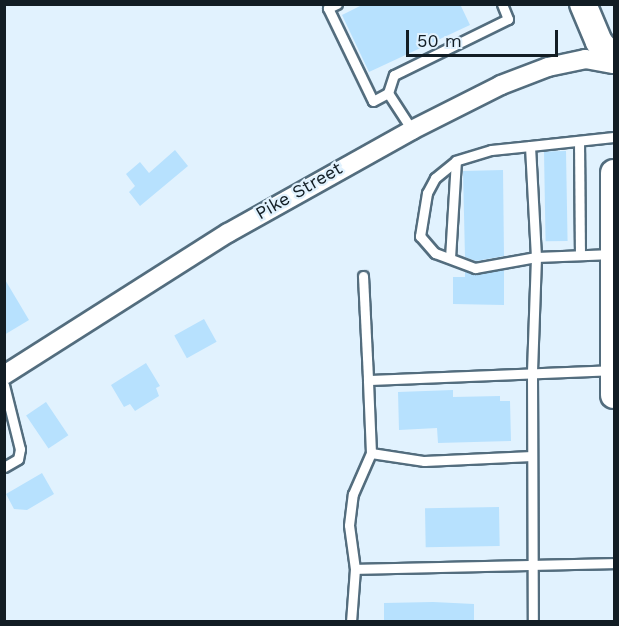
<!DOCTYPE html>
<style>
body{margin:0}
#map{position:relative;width:619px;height:626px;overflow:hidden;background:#e1f2fe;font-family:"Work Sans",sans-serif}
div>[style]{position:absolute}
.building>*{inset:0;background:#b7e1fe;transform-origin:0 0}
.roads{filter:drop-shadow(2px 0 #536d7e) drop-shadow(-2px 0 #536d7e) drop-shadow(0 2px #536d7e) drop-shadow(0 -2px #536d7e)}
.lane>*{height:9px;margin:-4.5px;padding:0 4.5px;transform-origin:4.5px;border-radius:4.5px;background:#fff}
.street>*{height:18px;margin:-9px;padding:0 9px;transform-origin:9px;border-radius:9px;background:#fff}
.secondary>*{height:26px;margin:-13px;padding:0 13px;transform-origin:13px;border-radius:13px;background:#fff}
span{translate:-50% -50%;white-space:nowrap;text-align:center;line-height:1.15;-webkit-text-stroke:4.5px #e1f2fe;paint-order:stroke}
.street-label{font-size:18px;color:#121d24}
.frame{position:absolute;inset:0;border:6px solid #121d24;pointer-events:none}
.scale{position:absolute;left:406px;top:30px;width:152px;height:27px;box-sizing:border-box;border:3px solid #121d24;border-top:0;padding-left:8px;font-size:18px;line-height:21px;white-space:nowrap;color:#121d24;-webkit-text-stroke:4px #e1f2fe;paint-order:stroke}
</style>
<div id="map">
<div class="building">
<i style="clip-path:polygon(364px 4px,460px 4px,470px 25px,369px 72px,342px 15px)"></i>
<i style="clip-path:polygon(175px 150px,188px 166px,140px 206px,129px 192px,135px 186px,126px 174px,140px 162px,149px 173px)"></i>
<i style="left:566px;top:151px;width:90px;height:22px;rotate:89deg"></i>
<i style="clip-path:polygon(503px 170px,504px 256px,476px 261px,465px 257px,463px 171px)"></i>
<i style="clip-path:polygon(504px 270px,504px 305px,453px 304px,453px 277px,465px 277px,465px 271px,476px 275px)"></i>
<i style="clip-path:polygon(4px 278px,29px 320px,4px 335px)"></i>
<i style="left:204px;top:319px;width:26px;height:34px;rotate:61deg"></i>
<i style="clip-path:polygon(146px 363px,160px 386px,156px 388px,159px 396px,135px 411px,130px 404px,124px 407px,111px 385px)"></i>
<i style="clip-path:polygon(453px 390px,453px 397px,500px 396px,500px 401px,510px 401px,511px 441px,438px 443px,437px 428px,399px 430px,398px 392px)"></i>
<i style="left:46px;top:402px;width:40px;height:24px;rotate:56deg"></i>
<i style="clip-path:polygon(42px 473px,54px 494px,27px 510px,14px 509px,6px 494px)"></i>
<i style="left:499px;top:507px;width:39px;height:74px;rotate:89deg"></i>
<i style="clip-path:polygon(433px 602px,474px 604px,474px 621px,384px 621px,384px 603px)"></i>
</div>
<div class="roads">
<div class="lane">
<i style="left:337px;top:4px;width:10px;rotate:156deg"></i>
<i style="left:328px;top:8px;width:103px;rotate:64.2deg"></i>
<i style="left:373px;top:101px;width:17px;rotate:-28deg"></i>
<i style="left:388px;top:93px;width:44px;rotate:57deg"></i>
<i style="left:388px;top:93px;width:19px;rotate:-72deg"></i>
<i style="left:394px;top:75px;width:127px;rotate:-26.2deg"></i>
<i style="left:508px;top:19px;width:16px;rotate:-112deg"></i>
<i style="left:579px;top:141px;width:114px;rotate:89.5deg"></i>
<i style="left:530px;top:146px;width:39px;rotate:174deg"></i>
<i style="left:491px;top:150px;width:37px;rotate:163deg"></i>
<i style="left:456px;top:161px;width:27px;rotate:141deg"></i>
<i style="left:435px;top:178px;width:17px;rotate:118deg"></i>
<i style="left:427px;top:193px;width:44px;rotate:99.2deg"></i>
<i style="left:420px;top:236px;width:23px;rotate:49deg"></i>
<i style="left:435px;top:253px;width:43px;rotate:20.6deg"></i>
<i style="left:475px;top:268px;width:62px;rotate:-10.2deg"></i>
<i style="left:536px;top:257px;width:116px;rotate:92deg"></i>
<i style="left:532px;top:373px;width:249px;rotate:89.8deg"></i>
<i style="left:613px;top:254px;width:77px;rotate:177.8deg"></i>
<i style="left:536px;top:257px;width:111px;rotate:-93.1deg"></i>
<i style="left:530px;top:146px;width:84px;rotate:-6.1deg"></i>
<i style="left:450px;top:258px;width:97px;rotate:-86.5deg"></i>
<i style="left:363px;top:276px;width:104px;rotate:87.2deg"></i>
<i style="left:368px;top:380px;width:244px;rotate:-2.3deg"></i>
<i style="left:4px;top:385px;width:66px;rotate:76deg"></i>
<i style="left:20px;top:449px;width:10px;rotate:101deg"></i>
<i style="left:18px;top:459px;width:16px;rotate:150deg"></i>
<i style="left:371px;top:453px;width:54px;rotate:8.6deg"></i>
<i style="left:424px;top:461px;width:108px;rotate:-2.7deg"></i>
<i style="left:355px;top:569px;width:259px;rotate:-1.3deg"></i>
<i style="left:351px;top:622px;width:53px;rotate:-85.7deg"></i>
<i style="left:355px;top:569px;width:44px;rotate:-97.8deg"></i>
<i style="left:349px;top:525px;width:31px;rotate:-83deg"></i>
<i style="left:353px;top:494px;width:45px;rotate:-66.3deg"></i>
<i style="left:371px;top:453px;width:73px;rotate:-92.4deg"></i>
</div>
<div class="street">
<i style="left:4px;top:375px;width:265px;rotate:-32.4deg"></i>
<i style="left:228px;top:233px;width:211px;rotate:-29.2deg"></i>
<i style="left:412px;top:130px;width:100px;rotate:-26.8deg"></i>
<i style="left:501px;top:85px;width:50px;rotate:-21deg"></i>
<i style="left:548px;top:67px;width:38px;rotate:-12deg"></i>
<i style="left:585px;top:59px;width:29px;rotate:10deg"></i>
</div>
<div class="secondary">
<i style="left:583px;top:4px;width:41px;rotate:67.2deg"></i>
<i style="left:599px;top:42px;width:23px;rotate:50deg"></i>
<i style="left:614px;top:173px;width:222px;rotate:90deg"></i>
</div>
</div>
<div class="street-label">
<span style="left:299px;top:191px;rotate:-30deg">Pike Street</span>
</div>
<div class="frame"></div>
<div class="scale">50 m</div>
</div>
